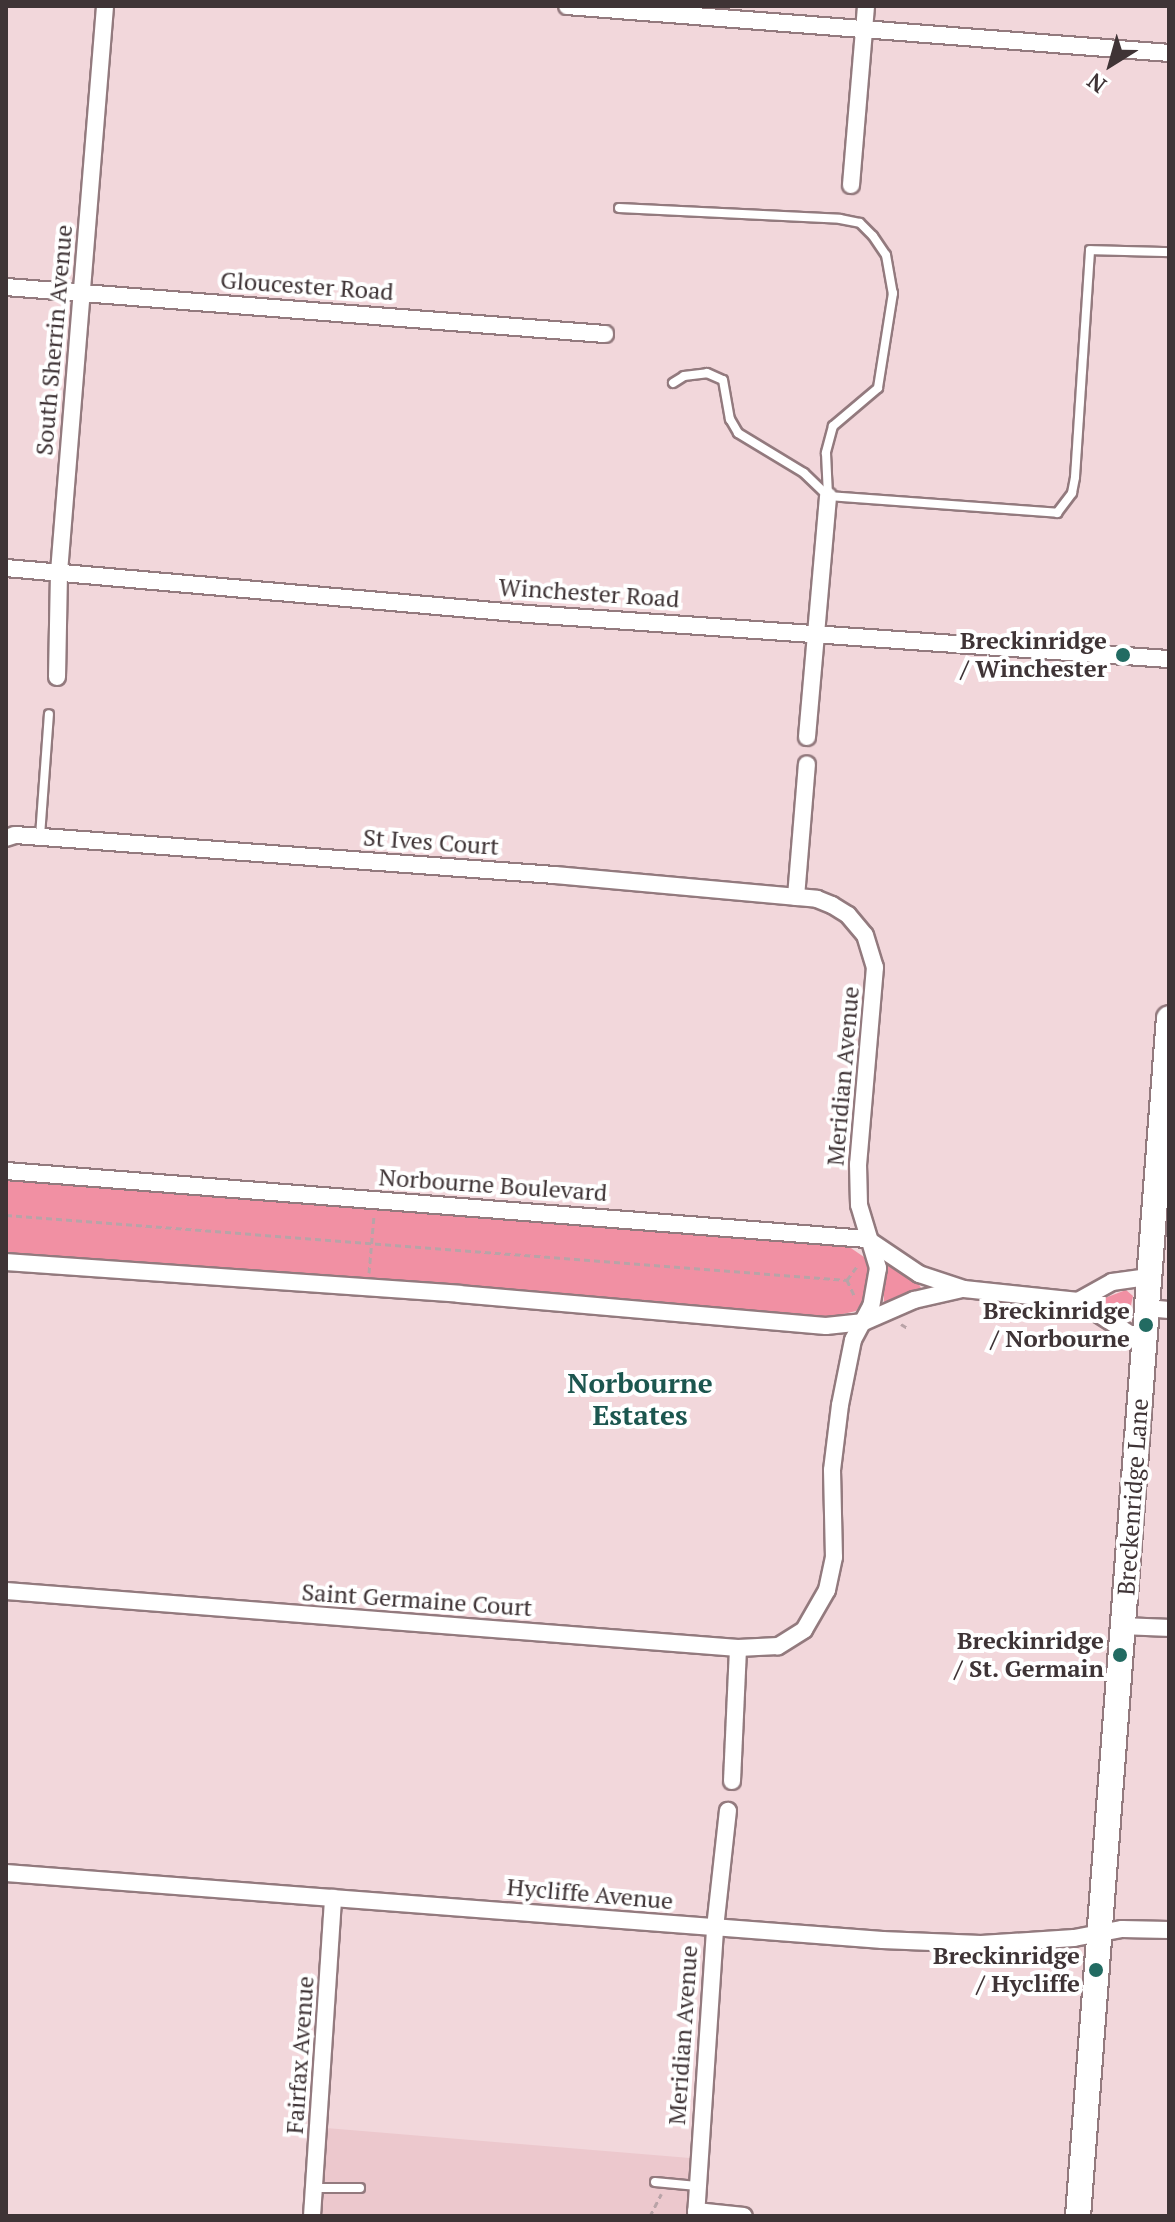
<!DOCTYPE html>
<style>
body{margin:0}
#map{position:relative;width:1175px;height:2222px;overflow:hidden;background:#f2d7db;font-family:"PT Serif",serif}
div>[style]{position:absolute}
.built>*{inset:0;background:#ecc8cd}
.green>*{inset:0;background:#f190a3}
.path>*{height:3px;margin-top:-1.5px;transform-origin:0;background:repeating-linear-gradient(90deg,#b9a3a7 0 6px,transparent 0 10px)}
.roads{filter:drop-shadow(2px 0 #937a7e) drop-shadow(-2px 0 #937a7e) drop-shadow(0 2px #937a7e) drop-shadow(0 -2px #937a7e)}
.service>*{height:8px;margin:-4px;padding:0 4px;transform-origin:4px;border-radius:4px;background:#fff}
.minor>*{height:16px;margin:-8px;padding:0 8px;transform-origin:8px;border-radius:8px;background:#fff}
.secondary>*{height:24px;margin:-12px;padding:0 12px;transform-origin:12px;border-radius:12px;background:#fff}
.dots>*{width:22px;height:22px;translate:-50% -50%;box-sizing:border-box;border:4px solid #fff;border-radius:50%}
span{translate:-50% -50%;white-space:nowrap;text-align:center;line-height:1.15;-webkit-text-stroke:8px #fff;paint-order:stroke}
.street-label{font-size:24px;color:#3f3436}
.poi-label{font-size:24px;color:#3f3436;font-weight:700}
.right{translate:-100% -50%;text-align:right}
.quarter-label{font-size:28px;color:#1c564f;font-weight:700}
.frame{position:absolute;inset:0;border:8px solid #3f3436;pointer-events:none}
.north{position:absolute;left:1071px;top:24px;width:80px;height:80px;-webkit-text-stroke:6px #fff;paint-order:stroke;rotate:217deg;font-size:22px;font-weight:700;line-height:32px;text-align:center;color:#3f3436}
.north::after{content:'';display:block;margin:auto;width:28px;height:36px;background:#3f3436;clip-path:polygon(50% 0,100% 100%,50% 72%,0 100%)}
</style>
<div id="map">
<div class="built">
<i style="clip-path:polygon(326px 2128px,690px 2158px,687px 2216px,320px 2216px)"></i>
</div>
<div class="green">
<i style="clip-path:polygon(6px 1178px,845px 1244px,864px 1257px,869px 1272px,868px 1293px,856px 1311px,830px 1317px,6px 1254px)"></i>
<i style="clip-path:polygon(888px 1264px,918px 1283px,921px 1288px,884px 1302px,883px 1269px)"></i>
<i style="clip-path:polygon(1126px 1290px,1133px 1296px,1129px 1314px,1115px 1313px,1100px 1304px,1102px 1299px)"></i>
</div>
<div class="path">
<i style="left:6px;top:1215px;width:844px;rotate:4.42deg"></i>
<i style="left:847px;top:1280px;width:17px;rotate:65deg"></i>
<i style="left:369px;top:1273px;width:57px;rotate:-85deg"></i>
<i style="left:847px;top:1280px;width:19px;rotate:-54deg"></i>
<i style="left:901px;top:1324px;width:9px;rotate:32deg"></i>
<i style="left:650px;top:2216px;width:25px;rotate:-63deg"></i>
</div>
<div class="roads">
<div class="service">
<i style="left:619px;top:208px;width:221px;rotate:2.8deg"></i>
<i style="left:840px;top:219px;width:20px;rotate:11deg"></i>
<i style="left:860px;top:223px;width:18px;rotate:45deg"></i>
<i style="left:873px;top:236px;width:23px;rotate:56deg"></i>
<i style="left:886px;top:255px;width:39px;rotate:80deg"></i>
<i style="left:893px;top:293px;width:96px;rotate:99deg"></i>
<i style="left:878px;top:388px;width:59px;rotate:139.8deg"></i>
<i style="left:833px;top:426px;width:28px;rotate:105deg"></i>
<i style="left:826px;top:453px;width:42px;rotate:87.3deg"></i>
<i style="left:673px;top:383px;width:13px;rotate:-32deg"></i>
<i style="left:684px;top:376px;width:23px;rotate:-7deg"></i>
<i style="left:707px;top:373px;width:17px;rotate:24deg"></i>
<i style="left:723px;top:380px;width:40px;rotate:80deg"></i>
<i style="left:730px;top:419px;width:16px;rotate:60deg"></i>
<i style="left:738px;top:433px;width:77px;rotate:31.2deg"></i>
<i style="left:804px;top:473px;width:33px;rotate:44deg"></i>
<i style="left:828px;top:496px;width:230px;rotate:4.2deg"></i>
<i style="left:1057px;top:513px;width:25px;rotate:-53deg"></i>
<i style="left:1072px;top:493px;width:16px;rotate:-79deg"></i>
<i style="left:1075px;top:477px;width:227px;rotate:-86.2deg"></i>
<i style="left:1090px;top:250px;width:79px;rotate:1.5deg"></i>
<i style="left:40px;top:836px;width:122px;rotate:-85.8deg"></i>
<i style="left:655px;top:2182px;width:42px;rotate:5.4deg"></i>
<i style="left:314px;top:2188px;width:46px"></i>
</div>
<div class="minor">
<i style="left:567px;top:6px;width:604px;rotate:4.46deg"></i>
<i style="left:851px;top:185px;width:180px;rotate:-85.2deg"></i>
<i style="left:6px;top:287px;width:601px;rotate:4.49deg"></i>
<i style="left:6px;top:568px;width:524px;rotate:5.04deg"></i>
<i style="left:528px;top:614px;width:643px;rotate:4.02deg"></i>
<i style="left:57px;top:677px;width:105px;rotate:-88.9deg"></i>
<i style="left:59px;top:572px;width:568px;rotate:-85.35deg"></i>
<i style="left:807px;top:737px;width:242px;rotate:-85deg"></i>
<i style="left:6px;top:838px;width:9px;rotate:-18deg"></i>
<i style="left:15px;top:835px;width:541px;rotate:4.24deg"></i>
<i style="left:555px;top:875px;width:263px;rotate:5.2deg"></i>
<i style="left:817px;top:899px;width:16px;rotate:22deg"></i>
<i style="left:832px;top:905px;width:19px;rotate:32deg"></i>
<i style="left:848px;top:915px;width:26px;rotate:50deg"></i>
<i style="left:865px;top:935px;width:34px;rotate:73deg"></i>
<i style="left:875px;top:967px;width:198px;rotate:94.9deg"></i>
<i style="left:858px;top:1164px;width:41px;rotate:88.6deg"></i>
<i style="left:859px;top:1205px;width:66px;rotate:73.2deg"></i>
<i style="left:878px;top:1268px;width:39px;rotate:100deg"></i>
<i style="left:871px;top:1306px;width:38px;rotate:118deg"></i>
<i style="left:853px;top:1340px;width:66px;rotate:101.3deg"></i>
<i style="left:840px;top:1405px;width:65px;rotate:97deg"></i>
<i style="left:832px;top:1470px;width:87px;rotate:88.7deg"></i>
<i style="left:834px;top:1557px;width:34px;rotate:102deg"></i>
<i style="left:827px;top:1590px;width:46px;rotate:119.9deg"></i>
<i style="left:804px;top:1630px;width:31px;rotate:148deg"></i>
<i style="left:778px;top:1646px;width:40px;rotate:177.1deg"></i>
<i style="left:738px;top:1648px;width:734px;rotate:-175.55deg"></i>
<i style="left:796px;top:897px;width:133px;rotate:-85.3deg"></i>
<i style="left:6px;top:1171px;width:864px;rotate:4.52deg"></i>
<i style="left:867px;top:1239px;width:63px;rotate:33.9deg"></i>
<i style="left:919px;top:1274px;width:47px;rotate:18.4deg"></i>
<i style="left:964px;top:1289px;width:115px;rotate:6deg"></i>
<i style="left:1078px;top:1301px;width:62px;rotate:32.4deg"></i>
<i style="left:1130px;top:1334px;width:15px;rotate:8deg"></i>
<i style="left:6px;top:1262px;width:454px;rotate:4deg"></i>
<i style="left:459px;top:1294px;width:368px;rotate:5deg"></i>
<i style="left:826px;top:1326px;width:38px;rotate:-6deg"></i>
<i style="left:864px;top:1322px;width:55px;rotate:-23.7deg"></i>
<i style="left:914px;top:1300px;width:49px;rotate:-12.9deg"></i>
<i style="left:1078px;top:1301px;width:39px;rotate:-29deg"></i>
<i style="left:1112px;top:1282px;width:37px;rotate:-8deg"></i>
<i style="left:1147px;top:1308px;width:22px;rotate:5deg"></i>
<i style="left:1123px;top:1626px;width:46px;rotate:2.5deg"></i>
<i style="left:732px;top:1781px;width:133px;rotate:-87.4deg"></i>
<i style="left:6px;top:1873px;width:879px;rotate:4.37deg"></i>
<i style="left:882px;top:1940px;width:99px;rotate:2.3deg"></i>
<i style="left:981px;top:1944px;width:93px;rotate:-3.7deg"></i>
<i style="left:1074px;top:1938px;width:49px;rotate:-10.6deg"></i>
<i style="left:1122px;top:1929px;width:47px;rotate:1.2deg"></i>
<i style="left:696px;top:2211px;width:48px;rotate:5.9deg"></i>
<i style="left:312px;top:2216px;width:319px;rotate:-86.2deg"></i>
<i style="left:696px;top:2216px;width:289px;rotate:-86.2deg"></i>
<i style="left:715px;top:1928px;width:118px;rotate:-83.7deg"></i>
</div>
<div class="secondary">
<i style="left:1078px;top:2216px;width:1201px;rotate:-85.66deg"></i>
</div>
</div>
<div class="dots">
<i style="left:1123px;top:655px;background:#226b62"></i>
<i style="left:1146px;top:1325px;background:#226b62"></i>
<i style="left:1120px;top:1655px;background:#226b62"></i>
<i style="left:1096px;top:1970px;background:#226b62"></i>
</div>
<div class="street-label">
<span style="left:307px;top:286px;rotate:4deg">Gloucester Road</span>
<span style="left:54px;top:340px;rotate:-85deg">South Sherrin Avenue</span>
<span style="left:589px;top:593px;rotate:4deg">Winchester Road</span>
<span style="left:431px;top:842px;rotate:4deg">St Ives Court</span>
<span style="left:843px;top:1076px;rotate:-85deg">Meridian Avenue</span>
<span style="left:493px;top:1185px;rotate:4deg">Norbourne Boulevard</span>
<span style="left:1133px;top:1497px;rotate:-86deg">Breckenridge Lane</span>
<span style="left:417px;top:1600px;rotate:4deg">Saint Germaine Court</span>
<span style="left:590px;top:1894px;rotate:5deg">Hycliffe Avenue</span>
<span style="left:683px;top:2035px;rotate:-86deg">Meridian Avenue</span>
<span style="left:300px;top:2055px;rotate:-86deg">Fairfax Avenue</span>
</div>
<div class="poi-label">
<span class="right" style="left:1107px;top:655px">Breckinridge<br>/ Winchester</span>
<span class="right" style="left:1130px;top:1325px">Breckinridge<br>/ Norbourne</span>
<span class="right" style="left:1104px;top:1655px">Breckinridge<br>/ St. Germain</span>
<span class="right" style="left:1080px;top:1970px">Breckinridge<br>/ Hycliffe</span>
</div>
<div class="quarter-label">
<span style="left:640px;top:1399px">Norbourne<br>Estates</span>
</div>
<div class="frame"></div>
<div class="north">N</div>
</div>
